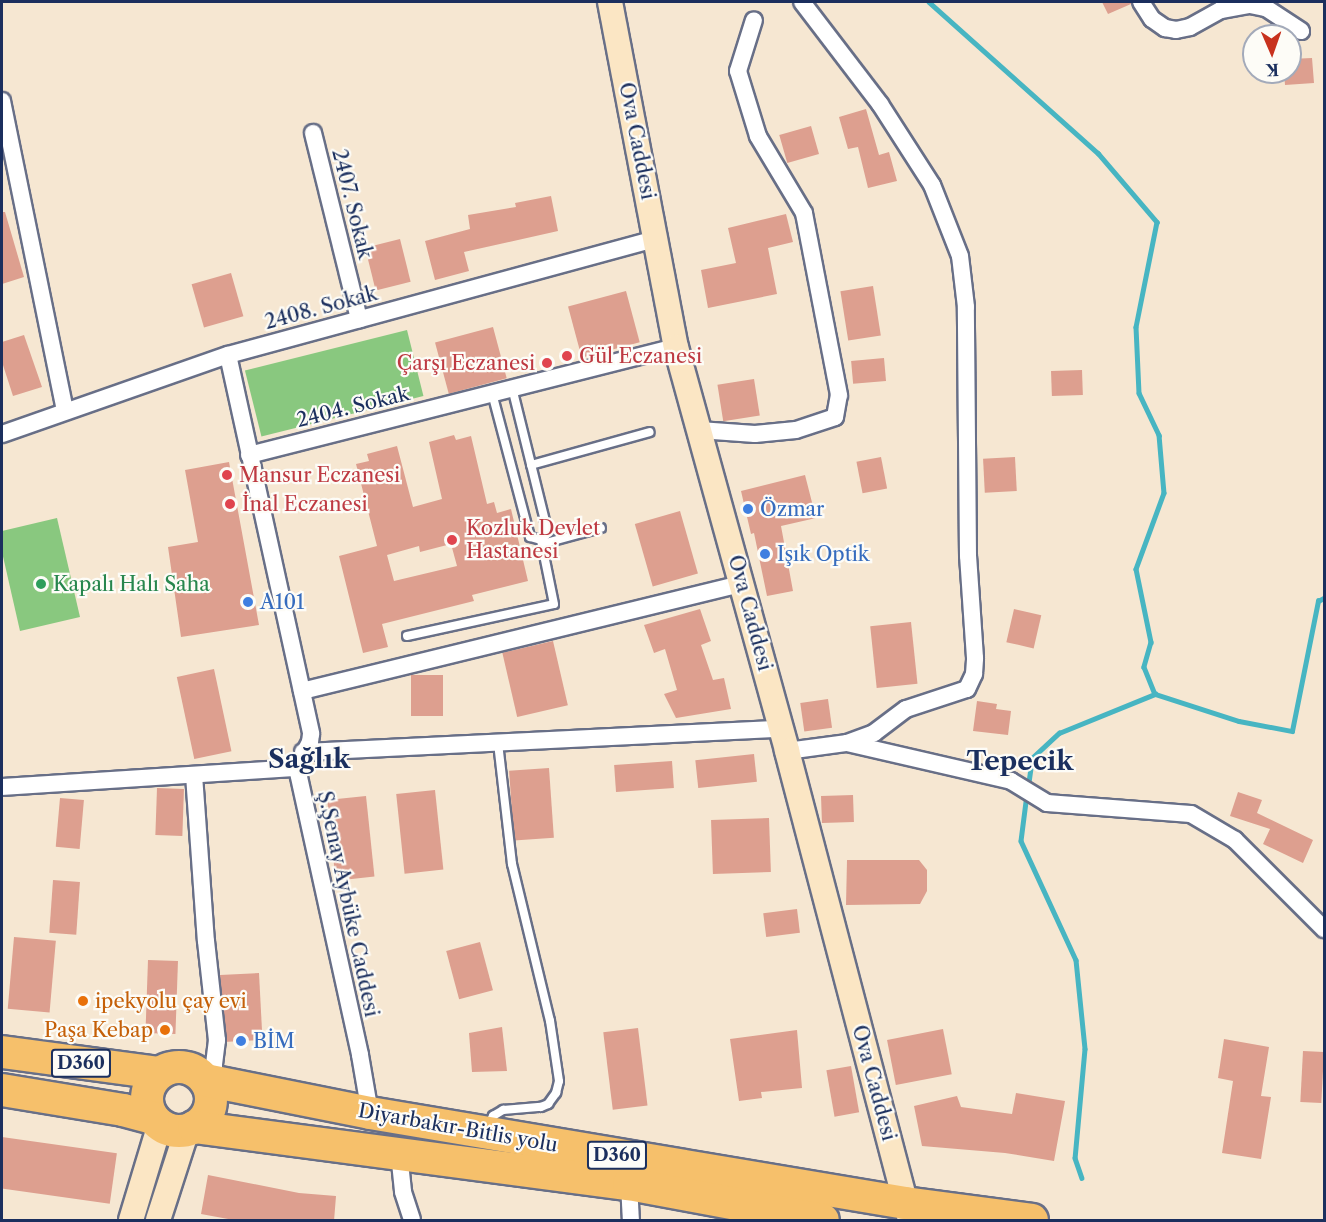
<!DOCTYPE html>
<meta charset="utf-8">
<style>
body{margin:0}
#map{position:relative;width:1326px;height:1222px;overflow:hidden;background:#f6e7d2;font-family:"Libre Caslon Text",serif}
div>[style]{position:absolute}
.green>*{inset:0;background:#89c87f;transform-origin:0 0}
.stream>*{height:4.5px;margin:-2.25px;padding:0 2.25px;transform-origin:2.25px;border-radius:2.25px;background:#47b5c2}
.building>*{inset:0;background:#dd9f8f;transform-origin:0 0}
.roads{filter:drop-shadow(2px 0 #686f87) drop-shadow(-2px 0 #686f87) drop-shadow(0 2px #686f87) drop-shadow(0 -2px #686f87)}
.lane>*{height:8px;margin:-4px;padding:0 4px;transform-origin:4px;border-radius:4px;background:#fff}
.street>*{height:16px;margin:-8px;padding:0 8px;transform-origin:8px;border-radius:8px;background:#fff}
.secondary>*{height:24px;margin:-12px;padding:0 12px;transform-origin:12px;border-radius:12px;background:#fbe6c4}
.highway>*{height:32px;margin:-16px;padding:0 16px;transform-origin:16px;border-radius:16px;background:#f6c06b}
.highway>.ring{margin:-16px;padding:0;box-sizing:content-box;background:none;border:32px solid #f6c06b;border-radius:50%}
.dots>*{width:16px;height:16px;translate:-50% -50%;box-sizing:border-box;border:3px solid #fdfcf7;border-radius:50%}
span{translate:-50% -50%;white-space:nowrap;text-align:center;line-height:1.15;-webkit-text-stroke:4.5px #fdfcf7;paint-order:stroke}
.shield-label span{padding:2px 4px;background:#fdfcf7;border:2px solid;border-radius:4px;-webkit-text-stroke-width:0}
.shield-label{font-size:18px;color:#1b2f5e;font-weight:700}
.street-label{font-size:20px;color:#1b2f5e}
.health-label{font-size:20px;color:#be3a42}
.left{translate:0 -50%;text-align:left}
.right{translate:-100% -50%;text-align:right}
.shop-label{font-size:20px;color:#366cbe}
.leisure-label{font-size:20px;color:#27864d}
.food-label{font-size:20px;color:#c56008}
.district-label{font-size:26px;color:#1b2f5e;font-weight:700}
.frame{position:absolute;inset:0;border:3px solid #1b2f5e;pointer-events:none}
.north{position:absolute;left:1242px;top:24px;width:60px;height:60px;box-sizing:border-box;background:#fdfcf7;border:2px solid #a3aaba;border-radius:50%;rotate:178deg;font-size:16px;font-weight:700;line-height:24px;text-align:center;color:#1b2f5e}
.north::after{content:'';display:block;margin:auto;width:21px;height:27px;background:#c8321e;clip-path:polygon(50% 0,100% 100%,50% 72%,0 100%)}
</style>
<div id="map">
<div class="green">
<i style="left:407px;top:330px;width:68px;height:167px;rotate:76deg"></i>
<i style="clip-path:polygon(57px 518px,80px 617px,20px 631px,2px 552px,2px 531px)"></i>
</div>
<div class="stream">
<i style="left:929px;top:2px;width:227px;rotate:41.8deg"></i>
<i style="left:1098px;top:153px;width:91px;rotate:49.5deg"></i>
<i style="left:1157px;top:222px;width:107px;rotate:101.3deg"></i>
<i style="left:1136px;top:327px;width:66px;rotate:87.4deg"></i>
<i style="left:1139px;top:393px;width:47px;rotate:64.5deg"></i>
<i style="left:1159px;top:435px;width:58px;rotate:85.1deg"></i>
<i style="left:1164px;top:493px;width:81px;rotate:110.2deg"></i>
<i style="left:1136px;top:569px;width:75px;rotate:78.4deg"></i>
<i style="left:1151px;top:642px;width:26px;rotate:106deg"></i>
<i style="left:1144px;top:667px;width:29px;rotate:68deg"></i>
<i style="left:1028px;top:786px;width:28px;rotate:-82deg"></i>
<i style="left:1032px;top:758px;width:37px;rotate:-43deg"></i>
<i style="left:1059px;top:733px;width:104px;rotate:-22.1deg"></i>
<i style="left:1155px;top:694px;width:88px;rotate:17.8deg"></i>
<i style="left:1239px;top:721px;width:54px;rotate:10.7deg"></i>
<i style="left:1292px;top:731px;width:133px;rotate:-78.7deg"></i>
<i style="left:1318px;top:601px;width:7px;rotate:-27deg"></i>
<i style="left:1027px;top:794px;width:47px;rotate:97.3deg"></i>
<i style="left:1021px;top:841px;width:131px;rotate:65.2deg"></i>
<i style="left:1076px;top:960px;width:89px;rotate:84.2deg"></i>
<i style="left:1085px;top:1049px;width:109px;rotate:95.2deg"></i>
<i style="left:1075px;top:1158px;width:21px;rotate:71deg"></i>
</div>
<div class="building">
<i style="clip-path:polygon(1102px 2px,1131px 2px,1131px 4px,1108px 14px)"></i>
<i style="clip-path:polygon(1312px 58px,1314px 83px,1285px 85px,1284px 72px,1290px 72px,1290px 59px)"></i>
<i style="clip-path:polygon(866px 109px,879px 155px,889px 152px,897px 181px,868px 188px,858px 147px,848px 149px,839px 117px)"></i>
<i style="left:811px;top:126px;width:29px;height:33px;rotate:74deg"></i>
<i style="clip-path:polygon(551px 196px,558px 231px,464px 252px,469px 271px,435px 280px,425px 241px,470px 229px,468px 215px,516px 207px,515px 203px)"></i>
<i style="clip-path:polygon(2px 212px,5px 212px,24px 277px,2px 284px)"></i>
<i style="clip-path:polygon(786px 214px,793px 242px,768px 248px,777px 294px,708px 308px,701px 270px,736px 263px,728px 228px)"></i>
<i style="left:400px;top:239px;width:44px;height:36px;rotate:76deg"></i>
<i style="left:231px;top:273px;width:45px;height:41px;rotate:74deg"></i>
<i style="left:873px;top:286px;width:50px;height:33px;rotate:81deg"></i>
<i style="left:626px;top:291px;width:53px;height:60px;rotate:75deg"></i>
<i style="left:493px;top:327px;width:53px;height:60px;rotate:75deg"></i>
<i style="clip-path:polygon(24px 335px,42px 387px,13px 396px,2px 362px,2px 342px)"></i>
<i style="left:884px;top:358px;width:23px;height:33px;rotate:85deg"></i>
<i style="left:1082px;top:370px;width:25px;height:31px;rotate:88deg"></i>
<i style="left:754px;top:379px;width:37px;height:37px;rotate:81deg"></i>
<i style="clip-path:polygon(evenodd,454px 435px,456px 440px,471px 436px,487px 504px,494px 502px,497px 513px,511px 509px,528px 581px,472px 595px,474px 601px,382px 624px,388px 647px,363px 653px,339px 556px,377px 546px,356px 464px,369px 461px,367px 454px,397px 446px,413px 507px,442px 499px,429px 442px,454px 435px,451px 544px,457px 566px,394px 581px,387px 555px,419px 546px,420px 552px,451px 544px)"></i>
<i style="left:881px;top:457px;width:32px;height:25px;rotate:79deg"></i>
<i style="left:1015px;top:457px;width:34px;height:32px;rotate:87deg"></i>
<i style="clip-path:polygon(229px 462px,259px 625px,181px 637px,168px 547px,198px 542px,185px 470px)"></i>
<i style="clip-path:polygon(805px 475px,816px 518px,781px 526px,793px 591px,767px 596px,754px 533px,751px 534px,741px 491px)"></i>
<i style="left:680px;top:511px;width:65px;height:47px;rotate:74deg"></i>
<i style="clip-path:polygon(700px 609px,711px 641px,701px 645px,713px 680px,724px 678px,731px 709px,676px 718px,664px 694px,677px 690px,665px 649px,654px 653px,644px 625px)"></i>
<i style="left:1014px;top:609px;width:28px;height:34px;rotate:13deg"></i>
<i style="left:911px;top:622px;width:62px;height:41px;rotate:84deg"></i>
<i style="left:553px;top:641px;width:66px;height:52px;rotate:77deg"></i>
<i style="left:214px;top:669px;width:84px;height:38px;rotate:78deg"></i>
<i style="left:411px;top:675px;width:32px;height:41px"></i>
<i style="left:828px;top:699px;width:29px;height:28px;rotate:82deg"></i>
<i style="clip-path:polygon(977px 701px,997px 704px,996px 709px,1011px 711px,1008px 735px,973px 731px)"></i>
<i style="left:754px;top:754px;width:28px;height:59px;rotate:84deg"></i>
<i style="left:672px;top:761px;width:27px;height:58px;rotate:86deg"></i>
<i style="left:549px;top:768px;width:70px;height:40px;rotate:86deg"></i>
<i style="left:157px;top:788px;width:27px;height:47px;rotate:2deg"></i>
<i style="left:435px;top:790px;width:80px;height:39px;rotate:84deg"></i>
<i style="clip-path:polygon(1238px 792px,1262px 800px,1257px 813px,1313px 840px,1303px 863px,1263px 844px,1270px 829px,1230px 816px)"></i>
<i style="left:853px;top:795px;width:27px;height:32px;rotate:88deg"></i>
<i style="left:366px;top:796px;width:81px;height:39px;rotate:84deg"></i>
<i style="left:60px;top:798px;width:24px;height:49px;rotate:5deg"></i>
<i style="left:769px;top:818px;width:54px;height:58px;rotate:88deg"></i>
<i style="clip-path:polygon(847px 860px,919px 860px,927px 870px,927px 891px,920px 904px,846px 905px)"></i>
<i style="left:53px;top:880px;width:27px;height:53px;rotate:4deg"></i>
<i style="left:797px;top:909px;width:24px;height:34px;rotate:83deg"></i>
<i style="left:14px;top:937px;width:42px;height:72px;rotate:5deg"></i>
<i style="left:480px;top:942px;width:50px;height:35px;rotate:75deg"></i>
<i style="left:148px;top:960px;width:30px;height:73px;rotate:2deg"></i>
<i style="left:259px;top:973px;width:67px;height:39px;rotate:87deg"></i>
<i style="clip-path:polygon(502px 1027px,507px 1071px,472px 1072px,469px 1033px)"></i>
<i style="left:638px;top:1028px;width:78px;height:35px;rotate:83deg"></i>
<i style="left:943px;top:1029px;width:46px;height:57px;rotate:79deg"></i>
<i style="clip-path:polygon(797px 1030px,802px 1088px,761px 1092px,762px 1098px,739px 1101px,730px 1039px)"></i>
<i style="clip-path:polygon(1224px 1039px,1269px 1047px,1261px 1096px,1271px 1097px,1261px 1159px,1222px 1153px,1233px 1081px,1218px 1078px)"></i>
<i style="left:1303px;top:1051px;width:21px;height:51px;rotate:3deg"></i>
<i style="left:851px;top:1066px;width:47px;height:25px;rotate:80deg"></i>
<i style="clip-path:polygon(1016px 1093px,1065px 1101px,1054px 1161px,1005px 1153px,922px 1146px,914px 1106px,957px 1096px,961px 1107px,1012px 1114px)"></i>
<i style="left:2px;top:1137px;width:116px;height:51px;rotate:8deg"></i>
<i style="clip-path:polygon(208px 1175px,299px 1193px,336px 1196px,334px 1221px,239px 1221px,201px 1214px)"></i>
</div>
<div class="roads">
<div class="lane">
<i style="left:492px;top:393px;width:149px;rotate:75.2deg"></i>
<i style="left:530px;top:537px;width:11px;rotate:15deg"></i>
<i style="left:541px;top:540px;width:10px;rotate:-45deg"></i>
<i style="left:548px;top:533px;width:149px;rotate:-103.9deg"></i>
<i style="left:531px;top:465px;width:123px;rotate:-15.5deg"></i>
<i style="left:542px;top:544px;width:61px;rotate:-15.2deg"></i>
<i style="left:407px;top:636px;width:150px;rotate:-12.3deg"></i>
<i style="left:554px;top:604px;width:65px;rotate:-101.5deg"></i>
<i style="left:487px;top:1127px;width:13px;rotate:-61deg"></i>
<i style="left:493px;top:1116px;width:12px;rotate:-31deg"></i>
<i style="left:503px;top:1110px;width:38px;rotate:-5deg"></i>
<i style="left:541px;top:1107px;width:8px;rotate:-23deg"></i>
<i style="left:548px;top:1104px;width:14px;rotate:-54deg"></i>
<i style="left:556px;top:1093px;width:12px;rotate:-76deg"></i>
<i style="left:559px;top:1081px;width:61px;rotate:-98.5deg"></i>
<i style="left:550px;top:1021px;width:162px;rotate:-103.6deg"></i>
<i style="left:512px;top:864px;width:122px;rotate:-96.6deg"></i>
</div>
<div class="street">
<i style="left:1141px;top:2px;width:20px;rotate:57deg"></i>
<i style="left:1152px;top:19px;width:16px;rotate:35deg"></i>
<i style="left:1165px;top:28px;width:11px;rotate:10deg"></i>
<i style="left:1176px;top:30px;width:14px;rotate:-12deg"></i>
<i style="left:1190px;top:27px;width:35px;rotate:-29deg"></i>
<i style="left:1221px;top:10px;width:29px;rotate:-10deg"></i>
<i style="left:1250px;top:5px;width:16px;rotate:11deg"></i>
<i style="left:1266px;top:8px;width:42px;rotate:33.3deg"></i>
<i style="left:2px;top:101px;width:315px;rotate:78.5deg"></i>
<i style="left:313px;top:133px;width:192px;rotate:76.1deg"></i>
<i style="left:228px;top:355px;width:388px;rotate:77.6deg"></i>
<i style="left:311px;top:734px;width:8px;rotate:97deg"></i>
<i style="left:310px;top:742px;width:29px;rotate:117deg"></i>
<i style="left:297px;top:768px;width:294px;rotate:77.6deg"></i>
<i style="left:360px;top:1055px;width:59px;rotate:80.2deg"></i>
<i style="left:699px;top:430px;width:56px;rotate:4.1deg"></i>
<i style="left:755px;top:434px;width:41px;rotate:-5.6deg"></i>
<i style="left:796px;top:430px;width:41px;rotate:-18.4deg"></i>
<i style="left:835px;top:417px;width:22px;rotate:-80deg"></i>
<i style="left:839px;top:395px;width:185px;rotate:-100.9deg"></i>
<i style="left:804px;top:213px;width:90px;rotate:-120.9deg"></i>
<i style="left:758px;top:136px;width:68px;rotate:-107.1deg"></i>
<i style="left:738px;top:71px;width:53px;rotate:-72.6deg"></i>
<i style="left:2px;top:434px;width:239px;rotate:-19.3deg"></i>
<i style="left:228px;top:355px;width:443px;rotate:-15.2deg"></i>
<i style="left:249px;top:455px;width:440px;rotate:-14.2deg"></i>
<i style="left:302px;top:691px;width:453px;rotate:-13.7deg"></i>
<i style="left:847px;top:743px;width:168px;rotate:13deg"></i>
<i style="left:1011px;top:781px;width:42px;rotate:31.4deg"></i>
<i style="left:1047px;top:803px;width:144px;rotate:4.4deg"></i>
<i style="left:1191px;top:814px;width:51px;rotate:30.6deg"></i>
<i style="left:1235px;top:840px;width:126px;rotate:45deg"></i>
<i style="left:787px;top:751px;width:61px;rotate:-7.6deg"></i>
<i style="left:847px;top:743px;width:29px;rotate:-20deg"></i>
<i style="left:874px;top:733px;width:40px;rotate:-37deg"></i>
<i style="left:906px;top:709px;width:64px;rotate:-18.2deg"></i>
<i style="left:967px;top:689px;width:17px;rotate:-65deg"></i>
<i style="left:974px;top:674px;width:16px;rotate:-86deg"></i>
<i style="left:975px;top:658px;width:102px;rotate:-93.9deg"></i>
<i style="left:968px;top:556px;width:249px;rotate:-90.5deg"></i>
<i style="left:966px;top:307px;width:51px;rotate:-96.7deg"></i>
<i style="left:960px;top:256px;width:76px;rotate:-111.5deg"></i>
<i style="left:932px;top:185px;width:96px;rotate:-122.7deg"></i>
<i style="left:880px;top:104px;width:128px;rotate:-127.4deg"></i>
<i style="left:303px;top:752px;width:479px;rotate:-2.8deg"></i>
<i style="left:194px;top:775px;width:166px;rotate:85.9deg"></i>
<i style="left:206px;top:941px;width:100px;rotate:83.7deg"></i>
<i style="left:217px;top:1040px;width:26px;rotate:97deg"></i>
<i style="left:214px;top:1066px;width:17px;rotate:123deg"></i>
<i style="left:2px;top:787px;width:296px;rotate:-3.7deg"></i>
<i style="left:399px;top:1153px;width:39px;rotate:84deg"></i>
<i style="left:403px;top:1192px;width:29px;rotate:72deg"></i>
<i style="left:629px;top:1184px;width:36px;rotate:87deg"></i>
</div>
<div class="secondary">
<i style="left:610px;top:2px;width:351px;rotate:79.2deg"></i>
<i style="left:676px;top:347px;width:419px;rotate:74.6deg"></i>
<i style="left:787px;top:751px;width:485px;rotate:75.3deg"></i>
<i style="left:131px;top:1220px;width:100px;rotate:-73.2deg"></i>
<i style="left:158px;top:1220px;width:95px;rotate:-72.1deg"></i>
</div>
<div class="highway">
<i style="left:2px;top:1052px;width:159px;rotate:7.6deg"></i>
<i class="ring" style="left:147px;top:1067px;width:32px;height:32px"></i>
<i style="left:205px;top:1080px;width:168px;rotate:11.3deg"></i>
<i style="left:370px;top:1113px;width:543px;rotate:9.55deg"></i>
<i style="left:905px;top:1203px;width:128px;rotate:7.6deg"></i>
<i style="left:2px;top:1090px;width:123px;rotate:9.4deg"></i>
<i style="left:123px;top:1110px;width:31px;rotate:15deg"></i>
<i style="left:194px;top:1127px;width:439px;rotate:7.5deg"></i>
<i style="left:629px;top:1184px;width:197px;rotate:10.5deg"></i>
</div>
</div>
<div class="dots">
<i style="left:567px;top:356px;background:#e0444e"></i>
<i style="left:547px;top:363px;background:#e0444e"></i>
<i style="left:227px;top:475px;background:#e0444e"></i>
<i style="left:230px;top:504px;background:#e0444e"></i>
<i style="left:748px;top:509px;background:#3f7fe0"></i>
<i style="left:452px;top:540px;background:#e0444e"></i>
<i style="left:765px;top:554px;background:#3f7fe0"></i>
<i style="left:41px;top:584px;background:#2e9e5b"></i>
<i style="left:248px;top:602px;background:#3f7fe0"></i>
<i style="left:83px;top:1001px;background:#e8710a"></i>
<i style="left:165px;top:1030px;background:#e8710a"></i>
<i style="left:241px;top:1041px;background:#3f7fe0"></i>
</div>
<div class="shield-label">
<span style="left:81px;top:1063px">D360</span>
<span style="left:617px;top:1155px">D360</span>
</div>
<div class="street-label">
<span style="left:637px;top:141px;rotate:79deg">Ova Caddesi</span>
<span style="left:352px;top:204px;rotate:76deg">2407. Sokak</span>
<span style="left:321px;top:308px;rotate:-15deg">2408. Sokak</span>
<span style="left:353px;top:407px;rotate:-14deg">2404. Sokak</span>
<span style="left:750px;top:613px;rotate:75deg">Ova Caddesi</span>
<span style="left:348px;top:904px;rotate:78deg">Ş.Şenay Aybüke Caddesi</span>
<span style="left:874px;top:1083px;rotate:75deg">Ova Caddesi</span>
<span style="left:458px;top:1128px;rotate:10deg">Diyarbakır-Bitlis yolu</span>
</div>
<div class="health-label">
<span class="left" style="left:579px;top:356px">Gül Eczanesi</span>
<span class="right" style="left:535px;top:363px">Çarşı Eczanesi</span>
<span class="left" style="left:239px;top:475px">Mansur Eczanesi</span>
<span class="left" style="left:242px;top:504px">İnal Eczanesi</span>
<span class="left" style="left:466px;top:540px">Kozluk Devlet<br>Hastanesi</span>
</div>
<div class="shop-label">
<span class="left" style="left:760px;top:509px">Özmar</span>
<span class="left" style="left:777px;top:554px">Işık Optik</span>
<span class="left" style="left:260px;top:602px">A101</span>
<span class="left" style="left:253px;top:1041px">BİM</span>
</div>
<div class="leisure-label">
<span class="left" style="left:53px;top:584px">Kapalı Halı Saha</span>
</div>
<div class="food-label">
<span class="left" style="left:95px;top:1001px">ipekyolu çay evi</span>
<span class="right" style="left:153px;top:1030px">Paşa Kebap</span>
</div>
<div class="district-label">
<span style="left:309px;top:760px">Sağlık</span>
<span style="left:1020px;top:762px">Tepecik</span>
</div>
<div class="frame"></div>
<div class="north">K</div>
</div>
